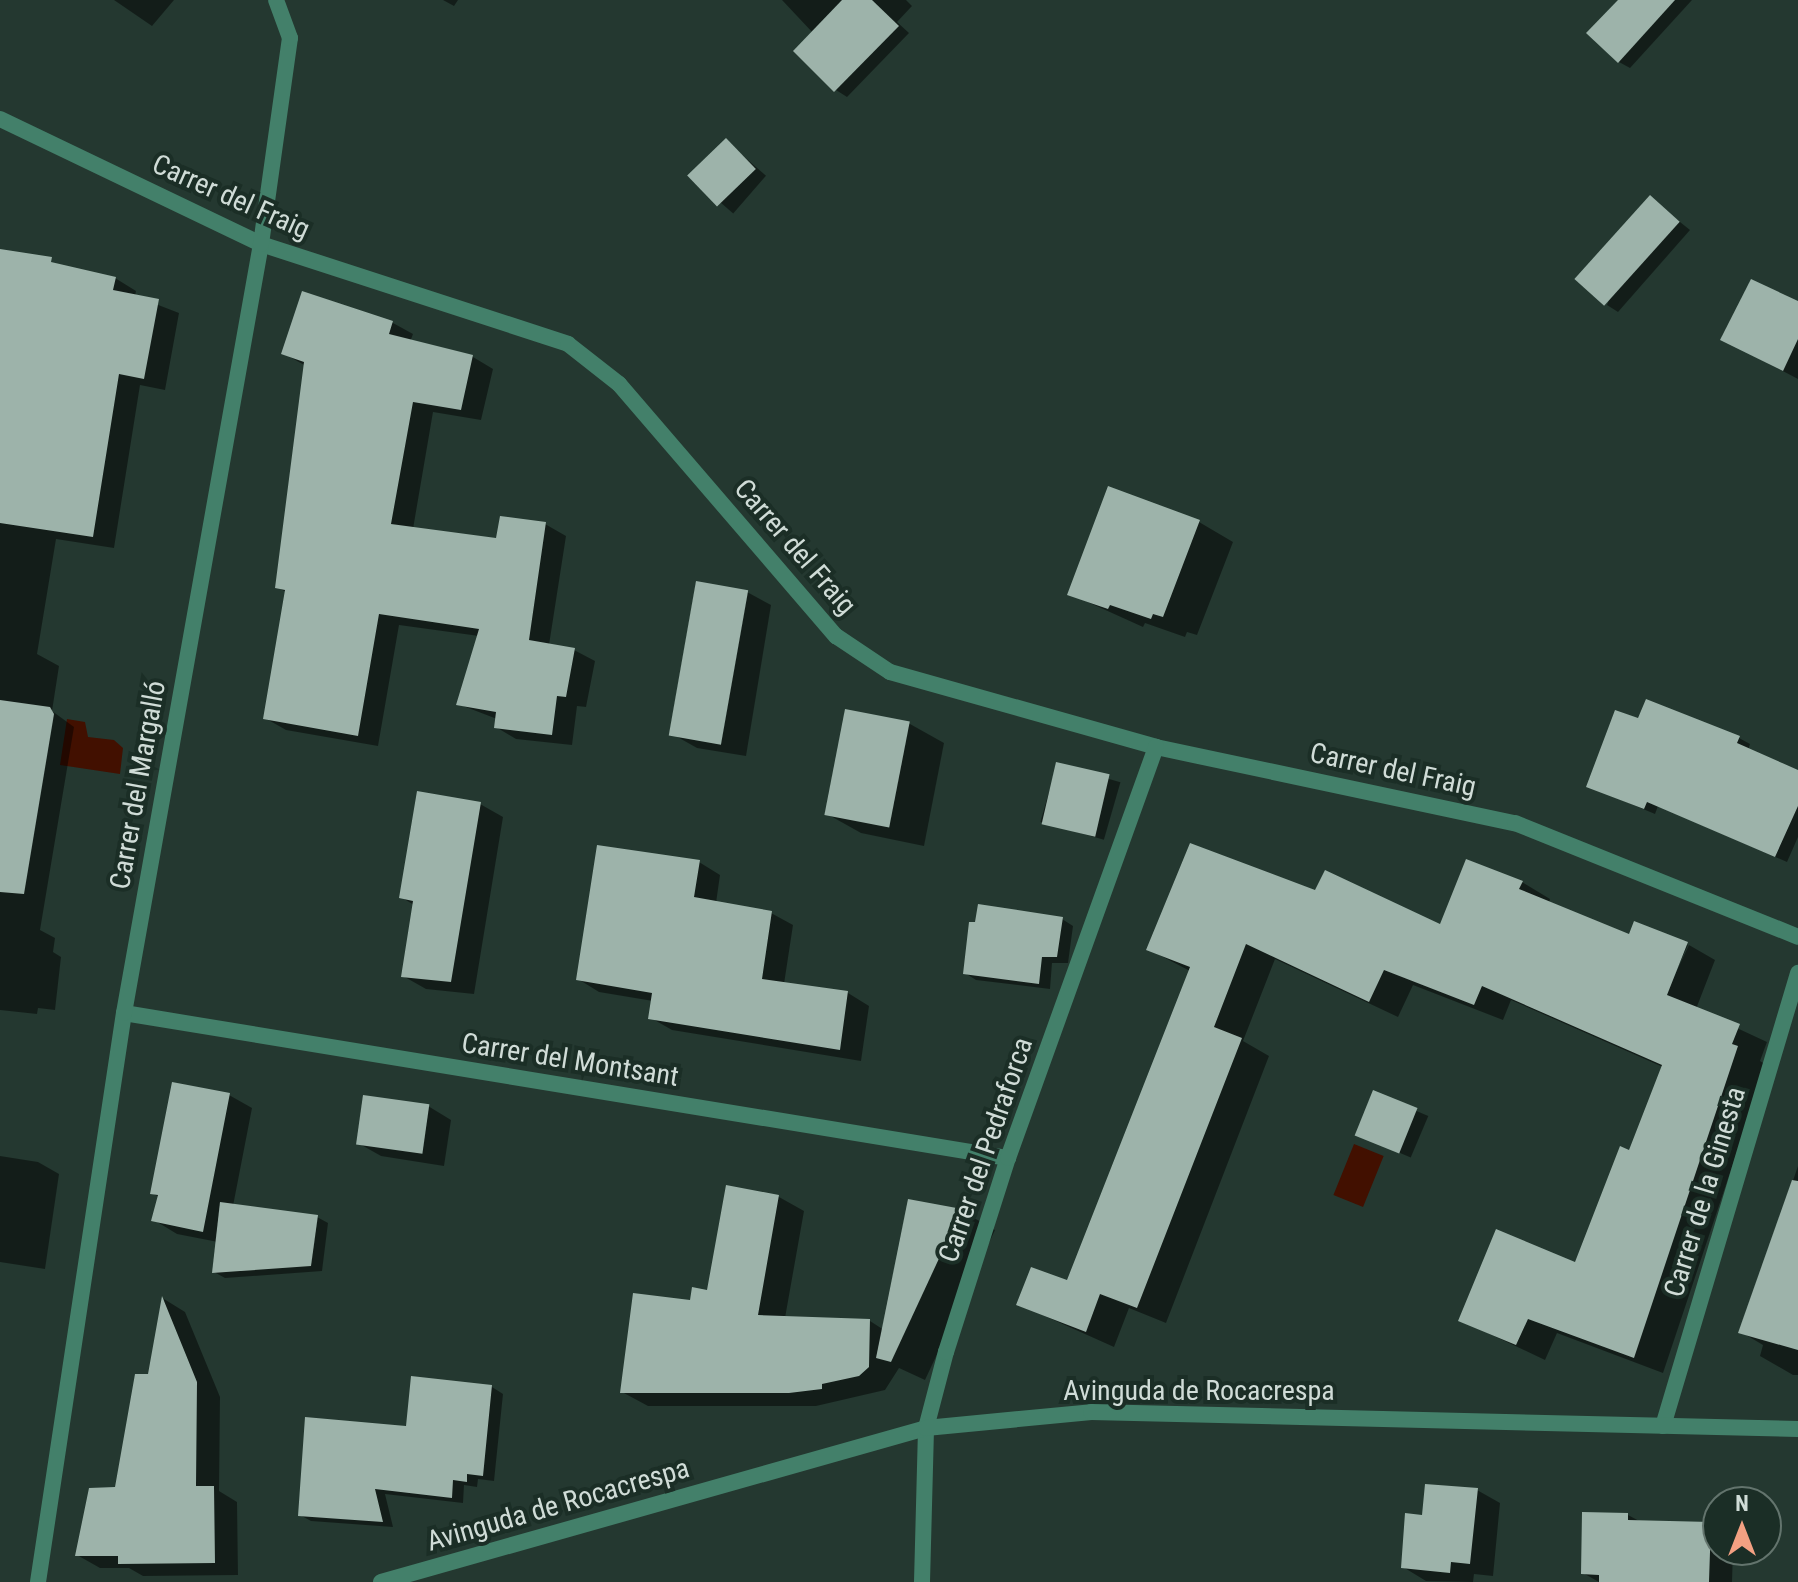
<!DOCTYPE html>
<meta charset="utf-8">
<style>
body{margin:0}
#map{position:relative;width:1798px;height:1582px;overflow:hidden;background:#243830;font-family:"Roboto Condensed",sans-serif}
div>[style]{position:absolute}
.water>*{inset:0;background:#421000;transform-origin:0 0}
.shadow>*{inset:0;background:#0007;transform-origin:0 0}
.building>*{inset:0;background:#9db3aa;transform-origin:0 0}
.minor>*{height:16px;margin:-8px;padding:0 8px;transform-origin:8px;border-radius:8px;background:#43806a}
.tertiary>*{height:16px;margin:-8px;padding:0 8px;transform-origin:8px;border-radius:8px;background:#43806a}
span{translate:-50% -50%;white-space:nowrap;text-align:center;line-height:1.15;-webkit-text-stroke:8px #1b2e26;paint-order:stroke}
.street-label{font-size:28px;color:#d0dcd7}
.north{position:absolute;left:1702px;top:1486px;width:80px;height:80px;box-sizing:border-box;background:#1b2e26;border:2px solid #63746d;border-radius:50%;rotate:0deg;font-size:22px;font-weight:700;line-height:32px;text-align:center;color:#d0dcd7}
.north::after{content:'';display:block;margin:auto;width:28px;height:36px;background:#f3a082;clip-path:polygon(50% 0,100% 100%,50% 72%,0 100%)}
</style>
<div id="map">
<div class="water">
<i style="clip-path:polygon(67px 719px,85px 722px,88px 737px,114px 740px,123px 748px,120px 774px,60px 765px)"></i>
<i style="left:1354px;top:1144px;width:32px;height:55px;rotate:22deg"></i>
</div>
<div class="shadow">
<i style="clip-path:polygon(114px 0,174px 0,152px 26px)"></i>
<i style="clip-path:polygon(443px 0,458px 0,454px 6px)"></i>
<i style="clip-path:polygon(782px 0,906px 0,912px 6px,897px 22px,909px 33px,847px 97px,836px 90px,813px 33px)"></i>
<i style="clip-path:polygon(1621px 0,1692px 0,1630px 68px,1619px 62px)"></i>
<i style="left:726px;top:141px;width:53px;height:50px;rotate:41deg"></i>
<i style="clip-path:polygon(1650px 198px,1690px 230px,1618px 312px,1607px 305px)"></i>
<i style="clip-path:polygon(0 251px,115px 278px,136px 291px,135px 296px,179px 313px,165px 390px,140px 385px,114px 548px,56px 539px,37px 654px,59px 666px,52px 711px,74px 727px,40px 930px,55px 938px,53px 952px,61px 957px,55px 1010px,38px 1008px,37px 1014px,0 1010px)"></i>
<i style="clip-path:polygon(303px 293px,393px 323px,413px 334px,410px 342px,473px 357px,493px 369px,481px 420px,433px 412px,413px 529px,498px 540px,545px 524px,566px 536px,549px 645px,574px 650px,595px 661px,586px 707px,577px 706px,572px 745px,516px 739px,496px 727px,497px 719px,458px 704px,479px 636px,399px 625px,378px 746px,286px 730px,265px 718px,286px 592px,277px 587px,306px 366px,283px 353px)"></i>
<i style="clip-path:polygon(1798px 303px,1798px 379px,1746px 352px)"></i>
<i style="clip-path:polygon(1199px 522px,1233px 542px,1197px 635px,1187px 632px,1185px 637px,1145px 623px,1143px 627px,1070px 594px)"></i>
<i style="clip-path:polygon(747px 592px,771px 605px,746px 756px,697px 748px,674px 735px)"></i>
<i style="clip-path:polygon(1647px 701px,1739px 738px,1750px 744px,1748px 750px,1798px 773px,1798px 837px,1787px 862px,1658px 806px,1655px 814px,1588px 786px,1639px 721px)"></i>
<i style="clip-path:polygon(847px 712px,910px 724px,944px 743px,924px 846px,861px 833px,827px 814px)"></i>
<i style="left:1057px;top:764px;width:66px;height:60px;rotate:16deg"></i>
<i style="clip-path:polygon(480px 804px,503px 817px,474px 994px,426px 989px,403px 976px,414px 905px,401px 897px)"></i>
<i style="clip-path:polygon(699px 862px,720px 875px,716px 903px,771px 913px,793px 925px,784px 984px,848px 993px,869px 1006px,861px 1061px,672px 1030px,651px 1018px,653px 1001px,599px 992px,578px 979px)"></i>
<i style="clip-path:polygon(1522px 882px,1550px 899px,1549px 903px,1630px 937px,1635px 923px,1688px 945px,1661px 1004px,1689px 945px,1715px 960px,1696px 1009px,1767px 1042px,1760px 1061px,1766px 1065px,1663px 1373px,1557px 1333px,1545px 1360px,1460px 1320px,1576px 1264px,1631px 1152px,1663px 1067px,1511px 1000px,1503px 1020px,1413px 985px,1398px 1017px,1275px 959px,1243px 1041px,1269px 1056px,1166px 1323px,1129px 1308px,1114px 1347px,1018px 1304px,1068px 1283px,1190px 971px,1148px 949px,1316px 892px,1442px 927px)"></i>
<i style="clip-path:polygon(1062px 919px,1073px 926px,1068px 963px,1052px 963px,1050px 989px,976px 980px,965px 973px)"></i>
<i style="left:1374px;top:1093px;width:59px;height:45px;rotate:23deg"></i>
<i style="clip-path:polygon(229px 1095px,252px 1108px,233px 1206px,317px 1217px,328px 1223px,322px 1271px,225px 1278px,214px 1272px,218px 1242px,177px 1234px,154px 1220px,159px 1197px,152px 1193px)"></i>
<i style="clip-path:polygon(428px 1106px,451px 1120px,444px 1166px,381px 1156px,358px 1143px)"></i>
<i style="clip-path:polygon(0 1156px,38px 1162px,59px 1174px,45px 1269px,0 1262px)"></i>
<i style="clip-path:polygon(1798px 1166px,1798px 1375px,1793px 1375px,1760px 1356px,1763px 1345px,1741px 1332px)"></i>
<i style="clip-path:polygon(728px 1187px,779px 1197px,804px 1211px,785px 1318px,870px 1321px,884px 1330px,909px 1201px,962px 1211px,995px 1230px,925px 1380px,899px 1368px,885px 1390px,816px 1406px,648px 1406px,622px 1392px,692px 1302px,709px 1292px)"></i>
<i style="clip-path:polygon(164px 1299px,185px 1312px,220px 1397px,219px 1491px,237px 1502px,238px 1575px,143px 1576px,129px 1568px,100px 1568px,77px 1555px,117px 1489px,150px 1376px)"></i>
<i style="clip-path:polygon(492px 1387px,503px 1394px,494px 1481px,478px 1479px,477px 1487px,464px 1485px,463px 1503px,385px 1494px,393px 1527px,311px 1521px,300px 1515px)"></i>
<i style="clip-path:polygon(1477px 1490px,1500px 1503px,1493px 1576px,1474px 1574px,1473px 1582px,1426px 1581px,1403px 1567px,1423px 1517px)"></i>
<i style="clip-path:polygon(1628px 1515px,1641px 1522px,1718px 1529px,1718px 1550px,1733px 1550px,1732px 1582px,1599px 1582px,1583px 1573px)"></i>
</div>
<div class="building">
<i style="clip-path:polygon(842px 0,872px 0,899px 26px,834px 92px,793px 51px)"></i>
<i style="clip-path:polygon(1618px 0,1675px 0,1618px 63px,1586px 33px)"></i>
<i style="left:726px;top:138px;width:43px;height:54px;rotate:46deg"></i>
<i style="left:1650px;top:195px;width:40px;height:113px;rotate:42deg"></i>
<i style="clip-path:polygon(0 249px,52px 257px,51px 262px,116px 277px,113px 290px,159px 299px,144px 379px,119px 374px,93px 537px,0 523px)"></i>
<i style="clip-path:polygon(1751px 279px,1798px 301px,1798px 339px,1783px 371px,1720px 340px)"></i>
<i style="clip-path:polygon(302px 291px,393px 321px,389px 334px,473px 355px,461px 410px,413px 402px,391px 524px,496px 538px,500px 516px,546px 522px,529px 640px,575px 648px,566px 697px,557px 696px,552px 735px,494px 728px,496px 712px,456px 705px,479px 629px,379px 614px,358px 736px,263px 719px,285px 590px,275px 588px,304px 362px,281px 354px)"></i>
<i style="clip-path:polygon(1108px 486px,1200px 520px,1163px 617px,1153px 614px,1151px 619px,1110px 605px,1108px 609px,1067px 595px)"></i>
<i style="left:696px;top:581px;width:53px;height:157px;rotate:10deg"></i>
<i style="clip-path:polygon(1646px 699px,1740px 736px,1737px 743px,1798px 770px,1798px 806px,1775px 857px,1647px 802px,1644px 809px,1586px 787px,1615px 710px,1638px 718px)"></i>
<i style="clip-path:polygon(0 700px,50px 707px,54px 714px,24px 894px,0 892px)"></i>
<i style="left:845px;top:709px;width:66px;height:108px;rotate:11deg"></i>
<i style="left:1056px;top:762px;width:55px;height:64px;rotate:13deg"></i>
<i style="clip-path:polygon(417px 791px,481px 802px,451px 982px,401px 977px,413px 901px,399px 898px)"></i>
<i style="clip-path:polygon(1190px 843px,1315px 890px,1325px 870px,1440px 924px,1466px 859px,1523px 881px,1519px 889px,1629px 934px,1634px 921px,1688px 942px,1667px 995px,1740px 1024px,1732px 1044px,1738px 1046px,1634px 1358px,1528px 1319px,1516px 1345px,1458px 1321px,1496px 1229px,1575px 1262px,1620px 1146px,1629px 1150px,1662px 1065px,1482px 986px,1474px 1005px,1384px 970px,1369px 1002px,1246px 944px,1214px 1027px,1242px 1038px,1137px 1308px,1100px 1294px,1086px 1332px,1016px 1305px,1031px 1267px,1067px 1280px,1190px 967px,1146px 950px)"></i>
<i style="clip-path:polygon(597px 845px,700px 860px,694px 897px,772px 911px,762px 979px,848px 991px,840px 1050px,648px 1019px,652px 993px,576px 980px)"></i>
<i style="clip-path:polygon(978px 904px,1063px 917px,1057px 957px,1042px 957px,1039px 984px,963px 974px,969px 922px,975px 922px)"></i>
<i style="clip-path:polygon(172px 1082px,230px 1093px,203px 1232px,151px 1221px,158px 1195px,150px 1194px)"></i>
<i style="left:1373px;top:1090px;width:48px;height:49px;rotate:22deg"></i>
<i style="left:363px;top:1095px;width:67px;height:50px;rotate:8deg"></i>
<i style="clip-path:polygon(1792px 1180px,1798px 1181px,1798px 1350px,1738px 1333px)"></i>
<i style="clip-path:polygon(726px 1185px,779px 1195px,758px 1315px,870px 1319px,869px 1367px,859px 1376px,822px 1384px,822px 1389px,789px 1393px,620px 1393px,633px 1293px,690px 1300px,692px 1287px,707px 1290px)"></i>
<i style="clip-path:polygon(908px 1199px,962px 1209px,891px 1362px,876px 1358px)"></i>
<i style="clip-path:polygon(220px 1202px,318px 1215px,311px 1266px,212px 1273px)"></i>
<i style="clip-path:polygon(162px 1296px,197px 1382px,196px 1486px,214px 1486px,215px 1563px,118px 1564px,118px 1556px,75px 1556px,89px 1488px,115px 1487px,135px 1374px,148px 1374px)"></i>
<i style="clip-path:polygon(411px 1376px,492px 1385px,483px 1476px,467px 1474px,467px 1482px,453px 1480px,452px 1498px,375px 1489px,383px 1522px,298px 1516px,305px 1417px,406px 1426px)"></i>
<i style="clip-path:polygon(1425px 1484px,1478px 1488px,1470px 1564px,1451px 1562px,1450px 1573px,1401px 1568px,1405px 1513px,1422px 1515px)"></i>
<i style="clip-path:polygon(1582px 1512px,1628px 1513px,1628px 1520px,1711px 1522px,1709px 1582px,1599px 1582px,1599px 1575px,1581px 1574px)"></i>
</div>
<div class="minor">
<i style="left:0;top:119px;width:289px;rotate:25.6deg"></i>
<i style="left:261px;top:244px;width:323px;rotate:18deg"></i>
<i style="left:568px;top:344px;width:65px;rotate:38.1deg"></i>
<i style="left:619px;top:384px;width:333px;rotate:49.3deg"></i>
<i style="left:836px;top:636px;width:65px;rotate:33.7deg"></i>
<i style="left:890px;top:672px;width:276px;rotate:15.7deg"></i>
<i style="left:1156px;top:747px;width:367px;rotate:12deg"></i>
<i style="left:1515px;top:823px;width:305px;rotate:21.9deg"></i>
<i style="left:124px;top:1013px;width:896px;rotate:9.32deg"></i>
<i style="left:1663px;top:1426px;width:473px;rotate:-73.4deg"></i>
<i style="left:38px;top:1582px;width:575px;rotate:-81.41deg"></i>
<i style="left:124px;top:1013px;width:781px;rotate:-79.9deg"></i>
<i style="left:261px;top:244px;width:208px;rotate:-82deg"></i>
<i style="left:290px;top:38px;width:40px;rotate:-110.2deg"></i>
<i style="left:922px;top:1582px;width:154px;rotate:-88.5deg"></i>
<i style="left:926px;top:1428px;width:79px;rotate:-75.3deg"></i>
<i style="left:946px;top:1352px;width:204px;rotate:-72.3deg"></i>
<i style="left:1008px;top:1158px;width:437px;rotate:-70.2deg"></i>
</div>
<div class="tertiary">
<i style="left:381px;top:1582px;width:566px;rotate:-15.78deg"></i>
<i style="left:926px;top:1428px;width:166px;rotate:-5.5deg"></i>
<i style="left:1091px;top:1412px;width:707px;rotate:1.38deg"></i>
</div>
<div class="street-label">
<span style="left:231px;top:197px;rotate:24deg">Carrer del Fraig</span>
<span style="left:795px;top:547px;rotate:49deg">Carrer del Fraig</span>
<span style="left:1393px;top:770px;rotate:12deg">Carrer del Fraig</span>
<span style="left:138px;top:785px;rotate:-80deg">Carrer del Margalló</span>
<span style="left:570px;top:1060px;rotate:9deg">Carrer del Montsant</span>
<span style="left:986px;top:1150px;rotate:-71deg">Carrer del Pedraforca</span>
<span style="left:1705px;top:1192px;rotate:-73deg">Carrer de la Ginesta</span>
<span style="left:1199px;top:1391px">Avinguda de Rocacrespa</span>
<span style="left:558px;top:1505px;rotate:-16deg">Avinguda de Rocacrespa</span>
</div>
<div class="north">N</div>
</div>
